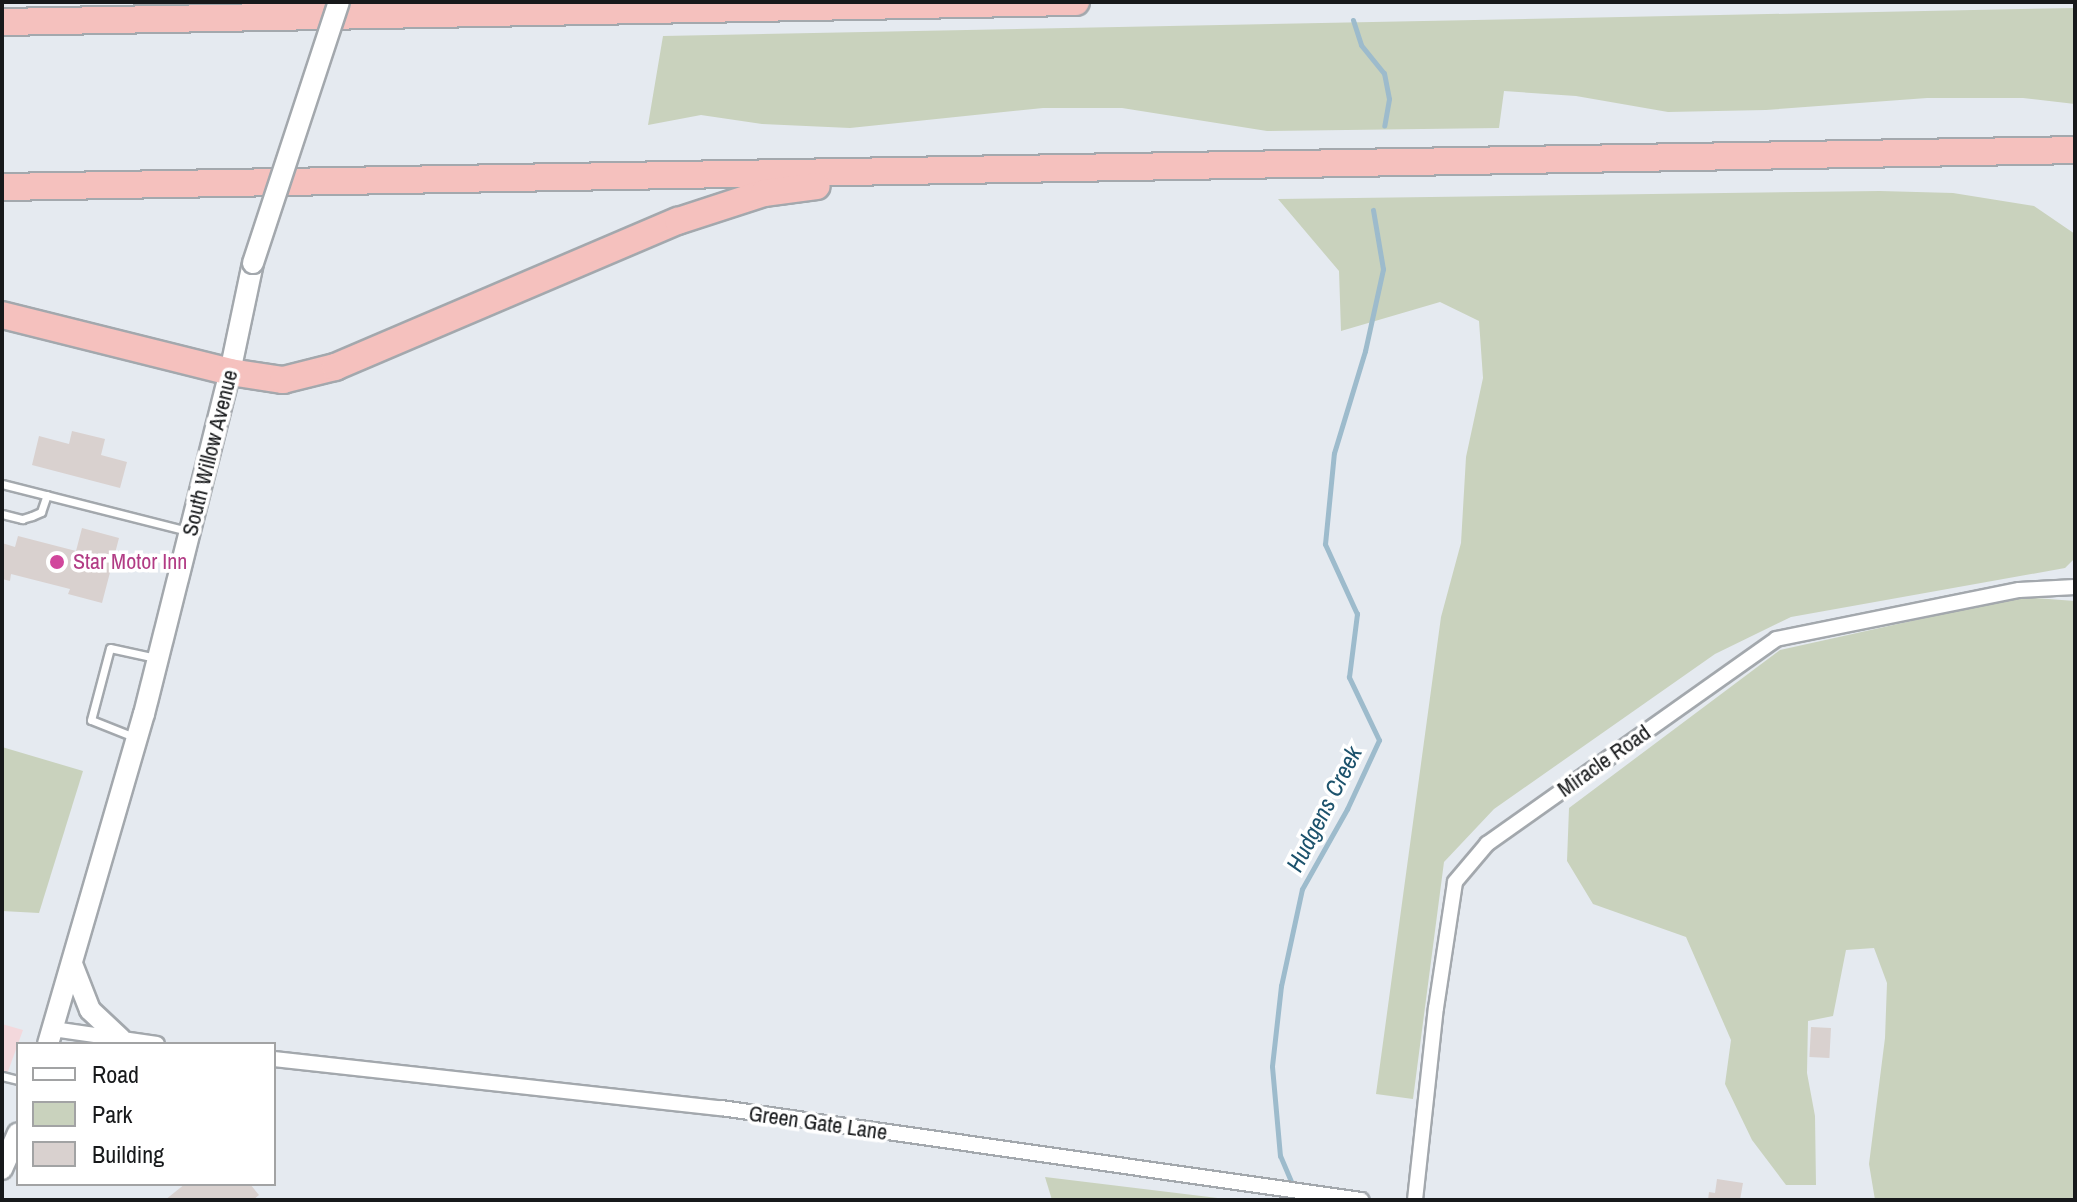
<!DOCTYPE html>
<style>
body{margin:0}
#map{position:relative;width:2077px;height:1202px;overflow:hidden;background:#e5eaf0;font-family:"Archivo Narrow",sans-serif}
div>[style]{position:absolute}
.commercial>*{inset:0;background:#f3d8dc}
.green>*{inset:0;background:#c9d2bd}
.stream>*{height:5px;margin:-2.5px;padding:0 2.5px;transform-origin:2.5px;border-radius:2.5px;background:#9dbbcc}
.building>*{inset:0;background:#d9d1cf;transform-origin:0 0}
.roads{filter:drop-shadow(2px 0 #a3a8ad) drop-shadow(-2px 0 #a3a8ad) drop-shadow(0 2px #a3a8ad) drop-shadow(0 -2px #a3a8ad)}
.service>*{height:7px;margin:-3.5px;padding:0 3.5px;transform-origin:3.5px;border-radius:3.5px;background:#fff}
.minor>*{height:14px;margin:-7px;padding:0 7px;transform-origin:7px;border-radius:7px;background:#fff}
.secondary>*{height:20px;margin:-10px;padding:0 10px;transform-origin:10px;border-radius:10px;background:#fff}
.motorway>*{height:26px;margin:-13px;padding:0 13px;transform-origin:13px;border-radius:13px;background:#f5c1be}
.bridges{filter:drop-shadow(2px 0 #a3a8ad) drop-shadow(-2px 0 #a3a8ad) drop-shadow(0 2px #a3a8ad) drop-shadow(0 -2px #a3a8ad)}
.secondary-bridge>*{height:20px;margin:-10px;padding:0 10px;transform-origin:10px;border-radius:10px;background:#fff}
.dots>*{width:22px;height:22px;translate:-50% -50%;box-sizing:border-box;border:4px solid #fff;border-radius:50%}
span{translate:-50% -50%;white-space:nowrap;text-align:center;line-height:1.15;-webkit-text-stroke:7px #fff;paint-order:stroke}
.street-label{font-size:22px;color:#17191b}
.hotel-label{font-size:22px;color:#b23c85}
.left{translate:0 -50%;text-align:left}
.water-label{font-size:24px;color:#1c526c;font-style:italic}
.frame{position:absolute;inset:0;border:4px solid #17191b;pointer-events:none}
.legend{position:absolute;left:16px;top:1042px;width:260px;height:144px;box-sizing:border-box;background:#fff;border:2px solid #a2a3a4;margin:0;padding:10px 14px;list-style:none;font-size:24px;color:#17191b}
.legend li{display:flex;align-items:center;gap:16px;height:40px}
.legend b{width:40px;border:2px solid #a2a3a4}
</style>
<div id="map">
<div class="commercial">
<i style="clip-path:polygon(2px 1024px,23px 1030px,2px 1088px)"></i>
</div>
<div class="green">
<i style="clip-path:polygon(2075px 8px,2075px 104px,2023px 98px,1927px 98px,1766px 110px,1668px 112px,1576px 96px,1504px 91px,1499px 128px,1267px 131px,1122px 108px,1043px 108px,850px 128px,762px 124px,701px 115px,648px 125px,663px 36px)"></i>
<i style="clip-path:polygon(1880px 191px,1953px 193px,2034px 206px,2075px 234px,2075px 558px,2065px 568px,1791px 617px,1715px 654px,1494px 809px,1444px 862px,1413px 1099px,1376px 1094px,1441px 617px,1461px 543px,1466px 457px,1483px 378px,1479px 321px,1440px 302px,1341px 331px,1339px 271px,1278px 199px)"></i>
<i style="clip-path:polygon(2020px 597px,2075px 601px,2075px 1200px,1875px 1200px,1869px 1164px,1885px 1038px,1887px 983px,1874px 948px,1846px 950px,1833px 1016px,1808px 1021px,1807px 1073px,1815px 1116px,1816px 1185px,1786px 1185px,1752px 1140px,1725px 1084px,1731px 1040px,1686px 937px,1593px 904px,1567px 861px,1569px 808px,1780px 650px)"></i>
<i style="clip-path:polygon(2px 747px,83px 771px,39px 913px,2px 911px)"></i>
<i style="clip-path:polygon(1045px 1177px,1234px 1200px,1052px 1200px)"></i>
</div>
<div class="stream">
<i style="left:1353px;top:20px;width:26px;rotate:72deg"></i>
<i style="left:1361px;top:45px;width:36px;rotate:51deg"></i>
<i style="left:1384px;top:73px;width:26px;rotate:79deg"></i>
<i style="left:1389px;top:99px;width:27px;rotate:100deg"></i>
<i style="left:1293px;top:1186px;width:33px;rotate:-113deg"></i>
<i style="left:1280px;top:1156px;width:90px;rotate:-95.1deg"></i>
<i style="left:1272px;top:1066px;width:81px;rotate:-83.6deg"></i>
<i style="left:1281px;top:986px;width:99px;rotate:-77.8deg"></i>
<i style="left:1302px;top:889px;width:92px;rotate:-60.6deg"></i>
<i style="left:1347px;top:809px;width:76px;rotate:-65.1deg"></i>
<i style="left:1379px;top:740px;width:70px;rotate:-115.5deg"></i>
<i style="left:1349px;top:677px;width:64px;rotate:-82.8deg"></i>
<i style="left:1357px;top:614px;width:77px;rotate:-114.6deg"></i>
<i style="left:1325px;top:544px;width:91px;rotate:-84.4deg"></i>
<i style="left:1334px;top:453px;width:107px;rotate:-73.1deg"></i>
<i style="left:1365px;top:351px;width:84px;rotate:-77.6deg"></i>
<i style="left:1383px;top:269px;width:60px;rotate:-99.6deg"></i>
</div>
<div class="building">
<i style="clip-path:polygon(72px 431px,105px 439px,101px 455px,127px 462px,120px 488px,32px 465px,39px 436px,69px 444px)"></i>
<i style="clip-path:polygon(82px 528px,119px 538px,102px 603px,68px 594px,70px 589px,11px 574px,10px 581px,2px 579px,2px 543px,15px 547px,18px 536px,76px 551px)"></i>
<i style="left:1811px;top:1027px;width:20px;height:30px;rotate:3deg"></i>
<i style="clip-path:polygon(1717px 1179px,1743px 1183px,1740px 1200px,1708px 1200px,1709px 1192px,1715px 1193px)"></i>
<i style="clip-path:polygon(185px 1184px,250px 1184px,259px 1195px,253px 1200px,165px 1200px)"></i>
</div>
<div class="roads">
<div class="service">
<i style="left:2px;top:484px;width:192px;rotate:14.2deg"></i>
<i style="left:2px;top:514px;width:21px;rotate:14deg"></i>
<i style="left:22px;top:519px;width:10px;rotate:-17deg"></i>
<i style="left:32px;top:516px;width:10px;rotate:-24deg"></i>
<i style="left:41px;top:512px;width:18px;rotate:-71deg"></i>
<i style="left:134px;top:737px;width:46px;rotate:-158.4deg"></i>
<i style="left:91px;top:720px;width:74px;rotate:-75.2deg"></i>
<i style="left:110px;top:648px;width:47px;rotate:12.3deg"></i>
<i style="left:2px;top:1076px;width:16px;rotate:14deg"></i>
</div>
<div class="minor">
<i style="left:53px;top:1029px;width:105px;rotate:8.2deg"></i>
<i style="left:274px;top:1059px;width:450px;rotate:6.3deg"></i>
<i style="left:721px;top:1108px;width:647px;rotate:8.18deg"></i>
<i style="left:1415px;top:1200px;width:193px;rotate:-83.8deg"></i>
<i style="left:1436px;top:1008px;width:127px;rotate:-81.4deg"></i>
<i style="left:1455px;top:882px;width:50px;rotate:-49.9deg"></i>
<i style="left:1487px;top:844px;width:354px;rotate:-35.3deg"></i>
<i style="left:1776px;top:639px;width:248px;rotate:-11.4deg"></i>
<i style="left:2019px;top:590px;width:56px;rotate:-3.1deg"></i>
</div>
<div class="secondary">
<i style="left:72px;top:964px;width:49px;rotate:68.6deg"></i>
<i style="left:90px;top:1010px;width:42px;rotate:43.1deg"></i>
<i style="left:48px;top:1044px;width:344px;rotate:-73.8deg"></i>
<i style="left:144px;top:714px;width:353px;rotate:-75.9deg"></i>
<i style="left:230px;top:372px;width:111px;rotate:-78.1deg"></i>
<i style="left:2px;top:1169px;width:39px;rotate:-66deg"></i>
</div>
<div class="motorway">
<i style="left:2px;top:22px;width:1074px;rotate:-1.07deg"></i>
<i style="left:2px;top:187px;width:2073px;rotate:-1.02deg"></i>
<i style="left:2px;top:315px;width:235px;rotate:14deg"></i>
<i style="left:230px;top:372px;width:54px;rotate:8.6deg"></i>
<i style="left:283px;top:380px;width:54px;rotate:-14deg"></i>
<i style="left:335px;top:367px;width:373px;rotate:-23.1deg"></i>
<i style="left:678px;top:221px;width:90px;rotate:-18deg"></i>
<i style="left:764px;top:193px;width:53px;rotate:-7.5deg"></i>
</div>
</div>
<div class="bridges">
<div class="secondary-bridge">
<i style="left:253px;top:263px;width:275px;rotate:-71.8deg"></i>
</div>
</div>
<div class="dots">
<i style="left:57px;top:562px;background:#d1479c"></i>
</div>
<div class="street-label">
<span style="left:210px;top:453px;rotate:-76deg">South Willow Avenue</span>
<span style="left:1604px;top:761px;rotate:-35deg">Miracle Road</span>
<span style="left:818px;top:1123px;rotate:8deg">Green Gate Lane</span>
</div>
<div class="hotel-label">
<span class="left" style="left:73px;top:562px">Star Motor Inn</span>
</div>
<div class="water-label">
<span style="left:1324px;top:809px;rotate:-63deg">Hudgens Creek</span>
</div>
<div class="frame"></div>
<ul class="legend">
<li><b style="height:10px;background:#fff"></b>Road</li>
<li><b style="height:22px;background:#c9d2bd"></b>Park</li>
<li><b style="height:22px;background:#d9d1cf"></b>Building</li>
</ul>
</div>
